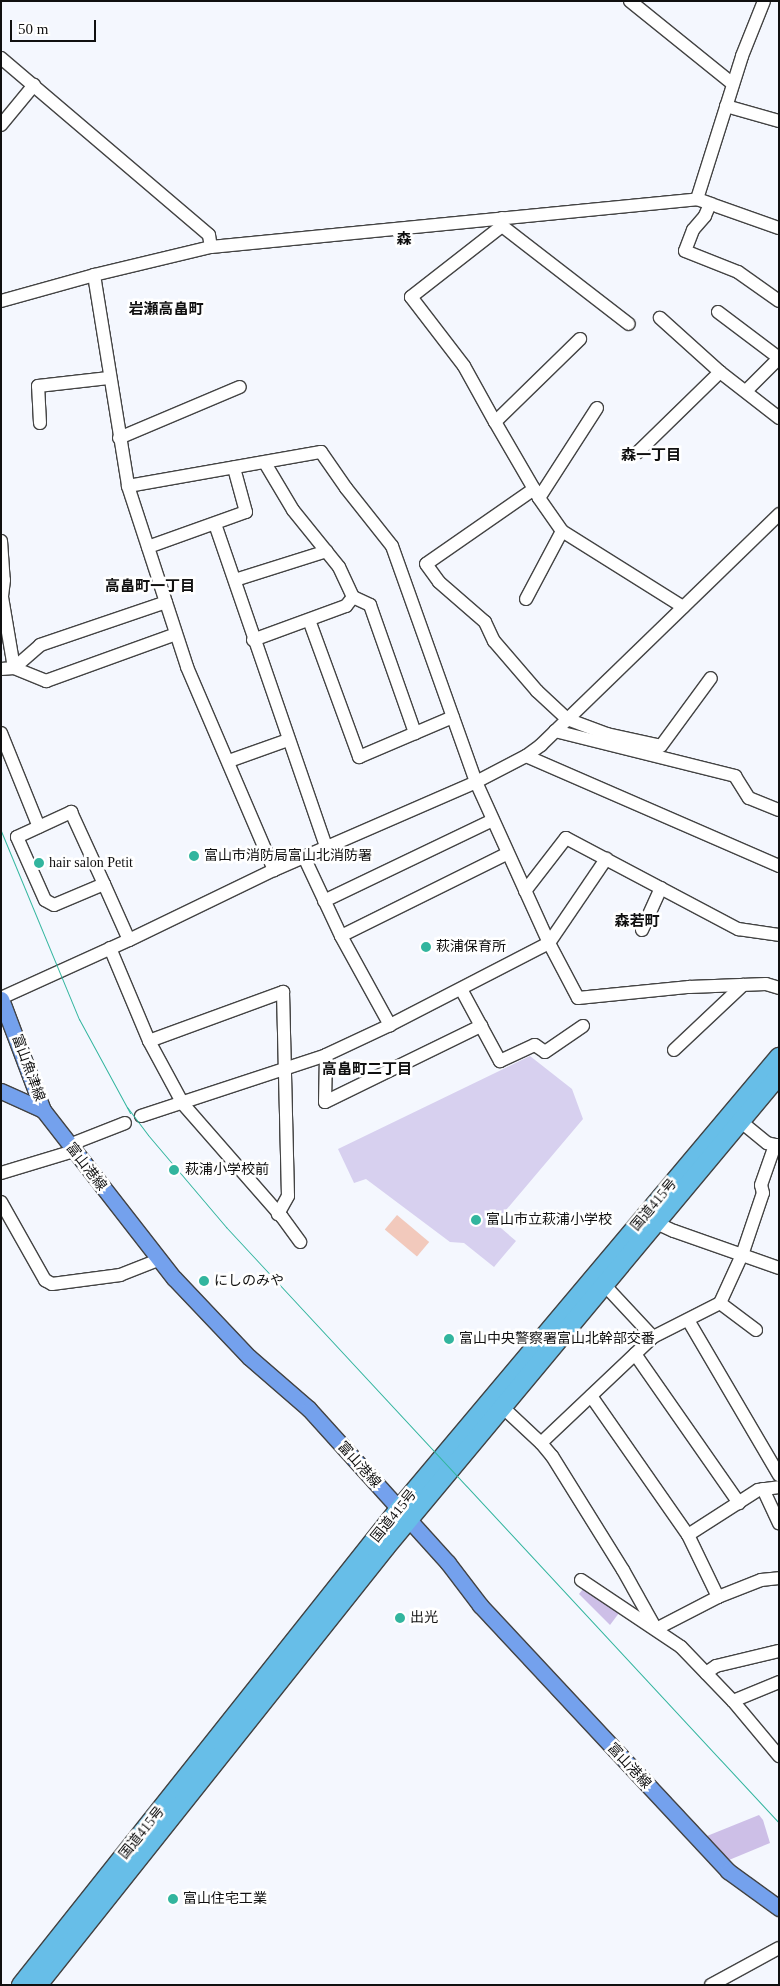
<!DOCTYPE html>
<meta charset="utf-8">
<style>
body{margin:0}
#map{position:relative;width:780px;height:1986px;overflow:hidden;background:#f4f7fe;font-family:"Times New Roman","Noto Sans JP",serif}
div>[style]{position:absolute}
.green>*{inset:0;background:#cdbfe7}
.pitch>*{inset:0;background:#d7d0ef}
.water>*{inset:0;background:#f2c9bc;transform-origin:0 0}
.roads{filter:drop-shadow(1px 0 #434343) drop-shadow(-1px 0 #434343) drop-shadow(0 1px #434343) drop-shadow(0 -1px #434343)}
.minor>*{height:12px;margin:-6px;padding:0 6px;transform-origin:6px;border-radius:6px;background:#fff}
.major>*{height:15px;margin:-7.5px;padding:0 7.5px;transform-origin:7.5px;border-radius:7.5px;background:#74a1ed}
.highway>*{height:18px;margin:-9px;padding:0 9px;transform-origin:9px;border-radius:9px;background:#67bee8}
.tram>*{height:1px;margin:-0.5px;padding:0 0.5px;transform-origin:0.5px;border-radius:0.5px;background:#32b59e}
.dots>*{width:14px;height:14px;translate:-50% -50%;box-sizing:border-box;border:2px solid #fff;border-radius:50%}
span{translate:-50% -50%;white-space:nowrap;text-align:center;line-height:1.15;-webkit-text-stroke:5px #fff;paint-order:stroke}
.poi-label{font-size:14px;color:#101010}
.left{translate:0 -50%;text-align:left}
.street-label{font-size:14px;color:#101010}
.neighbourhood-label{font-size:15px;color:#101010;font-weight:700}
.frame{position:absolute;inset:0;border:2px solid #101010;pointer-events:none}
.scale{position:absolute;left:10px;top:20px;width:86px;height:22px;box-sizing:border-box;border:2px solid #101010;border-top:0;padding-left:6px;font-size:15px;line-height:18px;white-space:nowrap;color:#101010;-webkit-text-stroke:4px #fff;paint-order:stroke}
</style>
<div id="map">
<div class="green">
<i style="clip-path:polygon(583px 1589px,619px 1613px,610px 1625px,579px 1594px)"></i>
<i style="clip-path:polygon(759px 1815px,763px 1820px,770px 1843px,729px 1860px,707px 1836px)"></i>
</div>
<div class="pitch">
<i style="clip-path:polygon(530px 1056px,572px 1089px,583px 1119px,495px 1223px,516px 1241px,494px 1267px,464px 1243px,450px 1242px,366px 1179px,354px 1183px,338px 1149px)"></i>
</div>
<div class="water">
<i style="left:397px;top:1215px;width:42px;height:19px;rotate:40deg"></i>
</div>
<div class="roads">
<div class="minor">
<i style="left:630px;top:1px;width:132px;rotate:38.9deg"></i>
<i style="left:1px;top:58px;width:273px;rotate:40.4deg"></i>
<i style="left:209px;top:235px;width:12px;rotate:81deg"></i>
<i style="left:726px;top:106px;width:55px;rotate:15.8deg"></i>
<i style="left:1px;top:125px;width:52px;rotate:-50.5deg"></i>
<i style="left:697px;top:199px;width:150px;rotate:-72.5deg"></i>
<i style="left:742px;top:56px;width:59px;rotate:-68.2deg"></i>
<i style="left:710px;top:204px;width:13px;rotate:113deg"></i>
<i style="left:705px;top:216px;width:18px;rotate:131deg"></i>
<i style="left:693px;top:230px;width:22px;rotate:111deg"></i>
<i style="left:685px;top:251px;width:57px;rotate:21.6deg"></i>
<i style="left:738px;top:272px;width:50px;rotate:35.3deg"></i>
<i style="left:502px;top:226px;width:160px;rotate:37.7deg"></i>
<i style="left:94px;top:275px;width:214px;rotate:80.8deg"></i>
<i style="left:128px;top:486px;width:190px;rotate:71.9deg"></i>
<i style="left:187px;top:667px;width:221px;rotate:66.8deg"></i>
<i style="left:1px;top:301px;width:97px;rotate:-15.6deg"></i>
<i style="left:94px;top:275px;width:120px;rotate:-13.5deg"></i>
<i style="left:211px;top:247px;width:488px;rotate:-5.6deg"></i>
<i style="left:697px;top:199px;width:87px;rotate:19.5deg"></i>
<i style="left:718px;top:312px;width:76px;rotate:37deg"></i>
<i style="left:720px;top:372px;width:75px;rotate:37.9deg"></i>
<i style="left:746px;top:391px;width:45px;rotate:-45deg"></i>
<i style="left:495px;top:422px;width:64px;rotate:-119deg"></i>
<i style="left:464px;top:366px;width:87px;rotate:-127.5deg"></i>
<i style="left:411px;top:297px;width:115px;rotate:-38deg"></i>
<i style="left:502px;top:226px;width:8px;rotate:-90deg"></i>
<i style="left:40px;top:423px;width:37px;rotate:-93deg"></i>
<i style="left:38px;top:386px;width:71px;rotate:-6.4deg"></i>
<i style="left:119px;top:438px;width:131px;rotate:-22.9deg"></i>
<i style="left:637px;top:453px;width:116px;rotate:-44.3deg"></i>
<i style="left:720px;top:372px;width:81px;rotate:-138deg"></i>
<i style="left:128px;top:486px;width:196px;rotate:-10deg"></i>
<i style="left:321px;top:452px;width:44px;rotate:55.2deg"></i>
<i style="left:346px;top:488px;width:74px;rotate:51.6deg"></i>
<i style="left:392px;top:546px;width:251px;rotate:70.4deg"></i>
<i style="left:476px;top:782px;width:177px;rotate:65.6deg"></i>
<i style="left:549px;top:943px;width:62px;rotate:62.2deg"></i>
<i style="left:578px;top:998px;width:112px;rotate:-5.7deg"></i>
<i style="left:689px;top:987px;width:77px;rotate:-2.2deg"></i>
<i style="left:766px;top:984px;width:14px;rotate:17deg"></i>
<i style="left:534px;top:489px;width:78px;rotate:-120.2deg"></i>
<i style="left:495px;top:422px;width:119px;rotate:-44.3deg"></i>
<i style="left:539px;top:498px;width:10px;rotate:-119deg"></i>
<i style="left:534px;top:489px;width:131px;rotate:145.2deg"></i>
<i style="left:426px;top:564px;width:22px;rotate:54deg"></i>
<i style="left:439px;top:582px;width:61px;rotate:41deg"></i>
<i style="left:485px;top:622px;width:21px;rotate:65deg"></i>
<i style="left:494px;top:641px;width:66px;rotate:49.3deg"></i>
<i style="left:537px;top:691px;width:41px;rotate:43deg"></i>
<i style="left:567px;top:719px;width:43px;rotate:20.6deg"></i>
<i style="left:607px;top:734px;width:55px;rotate:12.5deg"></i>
<i style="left:661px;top:746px;width:84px;rotate:-53.7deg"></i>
<i style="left:215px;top:524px;width:342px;rotate:71deg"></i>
<i style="left:562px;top:531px;width:40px;rotate:-124.9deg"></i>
<i style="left:539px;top:498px;width:107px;rotate:-57.2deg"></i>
<i style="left:1px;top:541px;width:39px;rotate:86deg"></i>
<i style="left:4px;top:580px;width:17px;rotate:97deg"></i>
<i style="left:2px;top:597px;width:72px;rotate:80.4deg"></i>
<i style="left:14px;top:668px;width:35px;rotate:22deg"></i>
<i style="left:46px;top:681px;width:138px;rotate:-19.9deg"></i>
<i style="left:148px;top:547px;width:104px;rotate:-19.7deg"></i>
<i style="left:246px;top:512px;width:46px;rotate:-105.3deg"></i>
<i style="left:235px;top:580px;width:96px;rotate:-17.5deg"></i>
<i style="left:353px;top:597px;width:19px;rotate:25deg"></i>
<i style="left:370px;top:605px;width:136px;rotate:70.6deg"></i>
<i style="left:526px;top:599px;width:77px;rotate:-62.1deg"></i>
<i style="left:562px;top:531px;width:143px;rotate:32.1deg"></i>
<i style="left:309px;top:620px;width:146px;rotate:69.9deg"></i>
<i style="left:359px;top:757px;width:102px;rotate:-23.1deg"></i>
<i style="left:253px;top:640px;width:99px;rotate:-20.1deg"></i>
<i style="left:346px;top:606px;width:11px;rotate:-52deg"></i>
<i style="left:353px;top:597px;width:33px;rotate:-115deg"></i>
<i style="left:339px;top:567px;width:73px;rotate:-128.9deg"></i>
<i style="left:293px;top:510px;width:55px;rotate:-120.8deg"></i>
<i style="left:1px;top:669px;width:13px;rotate:-4deg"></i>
<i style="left:14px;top:668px;width:35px;rotate:-41deg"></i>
<i style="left:40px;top:645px;width:133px;rotate:-18.8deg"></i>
<i style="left:555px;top:731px;width:186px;rotate:14deg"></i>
<i style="left:735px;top:776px;width:26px;rotate:58deg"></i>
<i style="left:749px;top:798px;width:32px;rotate:22deg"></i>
<i style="left:1px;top:733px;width:101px;rotate:68deg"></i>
<i style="left:526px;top:756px;width:276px;rotate:23.5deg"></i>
<i style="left:229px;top:761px;width:63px;rotate:-19.6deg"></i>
<i style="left:304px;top:857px;width:87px;rotate:64.9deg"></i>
<i style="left:341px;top:936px;width:102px;rotate:61.2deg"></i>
<i style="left:104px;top:884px;width:54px;rotate:157.2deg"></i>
<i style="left:54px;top:905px;width:10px;rotate:-151deg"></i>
<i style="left:45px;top:900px;width:69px;rotate:-114deg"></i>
<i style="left:17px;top:837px;width:60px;rotate:-24.8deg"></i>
<i style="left:71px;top:812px;width:79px;rotate:65.4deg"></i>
<i style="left:104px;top:884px;width:61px;rotate:65.9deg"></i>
<i style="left:525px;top:891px;width:67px;rotate:-52.3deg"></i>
<i style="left:566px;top:838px;width:195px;rotate:27.9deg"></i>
<i style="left:738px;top:929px;width:41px;rotate:8.3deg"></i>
<i style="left:324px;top:901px;width:187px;rotate:-25.6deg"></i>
<i style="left:642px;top:930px;width:46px;rotate:-65.7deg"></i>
<i style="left:341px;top:936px;width:186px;rotate:-26.4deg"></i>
<i style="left:110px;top:948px;width:101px;rotate:67.2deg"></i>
<i style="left:149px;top:1041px;width:72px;rotate:61.6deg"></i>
<i style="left:183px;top:1104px;width:150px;rotate:48.8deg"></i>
<i style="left:282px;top:1217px;width:31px;rotate:54deg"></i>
<i style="left:461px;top:989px;width:82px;rotate:61.6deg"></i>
<i style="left:500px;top:1061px;width:38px;rotate:-25deg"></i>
<i style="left:535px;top:1045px;width:12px;rotate:35deg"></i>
<i style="left:545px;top:1052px;width:46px;rotate:-34.4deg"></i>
<i style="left:1px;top:998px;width:141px;rotate:-24.4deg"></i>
<i style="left:129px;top:940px;width:161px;rotate:-25.8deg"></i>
<i style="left:274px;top:870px;width:220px;rotate:-23.5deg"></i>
<i style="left:476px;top:782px;width:56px;rotate:-27.5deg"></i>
<i style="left:526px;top:756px;width:19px;rotate:-36deg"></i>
<i style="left:541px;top:745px;width:332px;rotate:-44.1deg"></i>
<i style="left:149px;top:1041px;width:143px;rotate:-20.1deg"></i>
<i style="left:283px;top:992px;width:204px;rotate:88.6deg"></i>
<i style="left:288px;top:1196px;width:21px;rotate:119deg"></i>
<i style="left:674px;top:1050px;width:95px;rotate:-43.3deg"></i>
<i style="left:326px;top:1055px;width:47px;rotate:91.2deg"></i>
<i style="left:325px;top:1102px;width:174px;rotate:-26deg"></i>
<i style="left:141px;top:1116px;width:195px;rotate:-18.2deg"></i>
<i style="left:326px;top:1055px;width:71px;rotate:-25.1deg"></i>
<i style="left:390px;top:1025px;width:179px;rotate:-27.3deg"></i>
<i style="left:549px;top:943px;width:102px;rotate:-55.8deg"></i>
<i style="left:734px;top:1116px;width:43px;rotate:39.3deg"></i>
<i style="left:767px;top:1143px;width:8px;rotate:14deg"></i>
<i style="left:69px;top:1145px;width:60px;rotate:-21.4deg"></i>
<i style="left:1px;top:1173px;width:76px;rotate:-16.8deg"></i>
<i style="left:1px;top:1202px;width:90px;rotate:60.6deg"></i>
<i style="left:45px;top:1280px;width:8px;rotate:30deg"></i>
<i style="left:52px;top:1284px;width:69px;rotate:-7.5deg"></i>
<i style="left:120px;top:1275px;width:41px;rotate:-21.5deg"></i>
<i style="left:650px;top:1220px;width:26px;rotate:25deg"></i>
<i style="left:674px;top:1231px;width:111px;rotate:19.4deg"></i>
<i style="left:688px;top:1320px;width:180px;rotate:59.6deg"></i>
<i style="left:756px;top:1330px;width:45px;rotate:-143.1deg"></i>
<i style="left:720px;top:1303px;width:53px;rotate:-65.4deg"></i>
<i style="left:742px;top:1255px;width:65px;rotate:-71.3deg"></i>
<i style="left:763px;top:1193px;width:8px;rotate:-104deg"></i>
<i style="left:761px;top:1185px;width:42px;rotate:-70.7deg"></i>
<i style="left:775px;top:1145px;width:4px"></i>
<i style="left:653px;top:1337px;width:75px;rotate:-26.9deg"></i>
<i style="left:635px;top:1354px;width:182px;rotate:55.1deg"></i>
<i style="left:591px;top:1396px;width:169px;rotate:55.1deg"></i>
<i style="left:496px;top:1401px;width:62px;rotate:43deg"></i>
<i style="left:541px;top:1443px;width:17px;rotate:50deg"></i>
<i style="left:552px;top:1456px;width:134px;rotate:58.1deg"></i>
<i style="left:623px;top:1570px;width:68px;rotate:60.8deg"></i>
<i style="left:541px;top:1443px;width:154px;rotate:-43.4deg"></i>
<i style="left:653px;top:1337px;width:79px;rotate:-133deg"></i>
<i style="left:763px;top:1489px;width:38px;rotate:65deg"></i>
<i style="left:581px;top:1580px;width:120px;rotate:33.8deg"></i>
<i style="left:681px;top:1647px;width:75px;rotate:46.1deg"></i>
<i style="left:733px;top:1701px;width:72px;rotate:50.1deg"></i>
<i style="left:718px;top:1597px;width:46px;rotate:-21.6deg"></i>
<i style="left:761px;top:1580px;width:18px;rotate:-6deg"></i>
<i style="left:656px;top:1629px;width:70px;rotate:-27.3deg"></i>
<i style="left:718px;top:1597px;width:69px;rotate:-115.8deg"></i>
<i style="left:688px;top:1535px;width:83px;rotate:-32.7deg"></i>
<i style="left:758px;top:1490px;width:21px;rotate:-8deg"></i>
<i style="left:706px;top:1673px;width:12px;rotate:-35deg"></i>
<i style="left:716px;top:1666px;width:65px;rotate:-13.4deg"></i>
<i style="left:733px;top:1701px;width:50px;rotate:-22.4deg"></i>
<i style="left:711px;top:1985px;width:77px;rotate:-28.6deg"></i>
</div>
<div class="major">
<i style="left:1px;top:999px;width:119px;rotate:69.3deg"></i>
<i style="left:1px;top:1091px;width:46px;rotate:24.3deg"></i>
<i style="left:43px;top:1110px;width:213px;rotate:52.1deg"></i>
<i style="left:174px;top:1278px;width:109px;rotate:46.5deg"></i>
<i style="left:249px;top:1357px;width:79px;rotate:40.9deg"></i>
<i style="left:309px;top:1409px;width:207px;rotate:47.9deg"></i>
<i style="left:448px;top:1563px;width:53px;rotate:52.7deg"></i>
<i style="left:480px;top:1605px;width:364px;rotate:47deg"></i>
<i style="left:728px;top:1871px;width:63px;rotate:36deg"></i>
</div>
<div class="highway">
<i style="left:21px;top:1985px;width:608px;rotate:-51.55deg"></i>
<i style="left:399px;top:1509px;width:591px;rotate:-49.95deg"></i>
<i style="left:38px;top:1985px;width:559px;rotate:-51.53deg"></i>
<i style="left:386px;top:1547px;width:614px;rotate:-50.22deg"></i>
</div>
</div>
<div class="tram">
<i style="left:1px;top:831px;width:204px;rotate:67.5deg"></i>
<i style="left:79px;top:1019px;width:107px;rotate:61.5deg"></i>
<i style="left:127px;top:1107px;width:35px;rotate:53deg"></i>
<i style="left:148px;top:1135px;width:121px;rotate:49.7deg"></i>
<i style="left:226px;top:1227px;width:813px;rotate:47.14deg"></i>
</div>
<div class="dots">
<i style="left:194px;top:856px;background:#32b59e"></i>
<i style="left:39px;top:863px;background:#32b59e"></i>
<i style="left:426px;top:947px;background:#32b59e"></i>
<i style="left:174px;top:1170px;background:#32b59e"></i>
<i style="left:476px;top:1220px;background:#32b59e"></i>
<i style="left:204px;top:1281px;background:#32b59e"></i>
<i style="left:449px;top:1339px;background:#32b59e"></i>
<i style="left:400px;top:1618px;background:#32b59e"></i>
<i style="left:173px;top:1899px;background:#32b59e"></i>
</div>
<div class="poi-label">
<span class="left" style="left:204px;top:856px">富山市消防局富山北消防署</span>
<span class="left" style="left:49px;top:863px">hair salon Petit</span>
<span class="left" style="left:436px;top:947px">萩浦保育所</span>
<span class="left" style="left:185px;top:1170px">萩浦小学校前</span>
<span class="left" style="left:486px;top:1220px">富山市立萩浦小学校</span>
<span class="left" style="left:214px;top:1281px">にしのみや</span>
<span class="left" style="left:459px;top:1339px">富山中央警察署富山北幹部交番</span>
<span class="left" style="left:410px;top:1618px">出光</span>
<span class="left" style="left:183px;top:1899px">富山住宅工業</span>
</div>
<div class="street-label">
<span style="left:28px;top:1068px;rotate:70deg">富山魚津線</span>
<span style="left:86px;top:1167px;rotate:52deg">富山港線</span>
<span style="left:654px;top:1205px;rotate:-50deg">国道415号</span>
<span style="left:359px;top:1465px;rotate:48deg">富山港線</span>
<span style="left:394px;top:1516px;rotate:-51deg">国道415号</span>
<span style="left:629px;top:1766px;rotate:47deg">富山港線</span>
<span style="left:142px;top:1833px;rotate:-51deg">国道415号</span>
</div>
<div class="neighbourhood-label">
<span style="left:404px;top:240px">森</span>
<span style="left:166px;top:310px">岩瀬高畠町</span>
<span style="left:651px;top:456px">森一丁目</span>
<span style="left:150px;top:587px">高畠町一丁目</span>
<span style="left:637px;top:922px">森若町</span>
<span style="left:367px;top:1070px">高畠町二丁目</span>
</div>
<div class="frame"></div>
<div class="scale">50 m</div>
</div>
